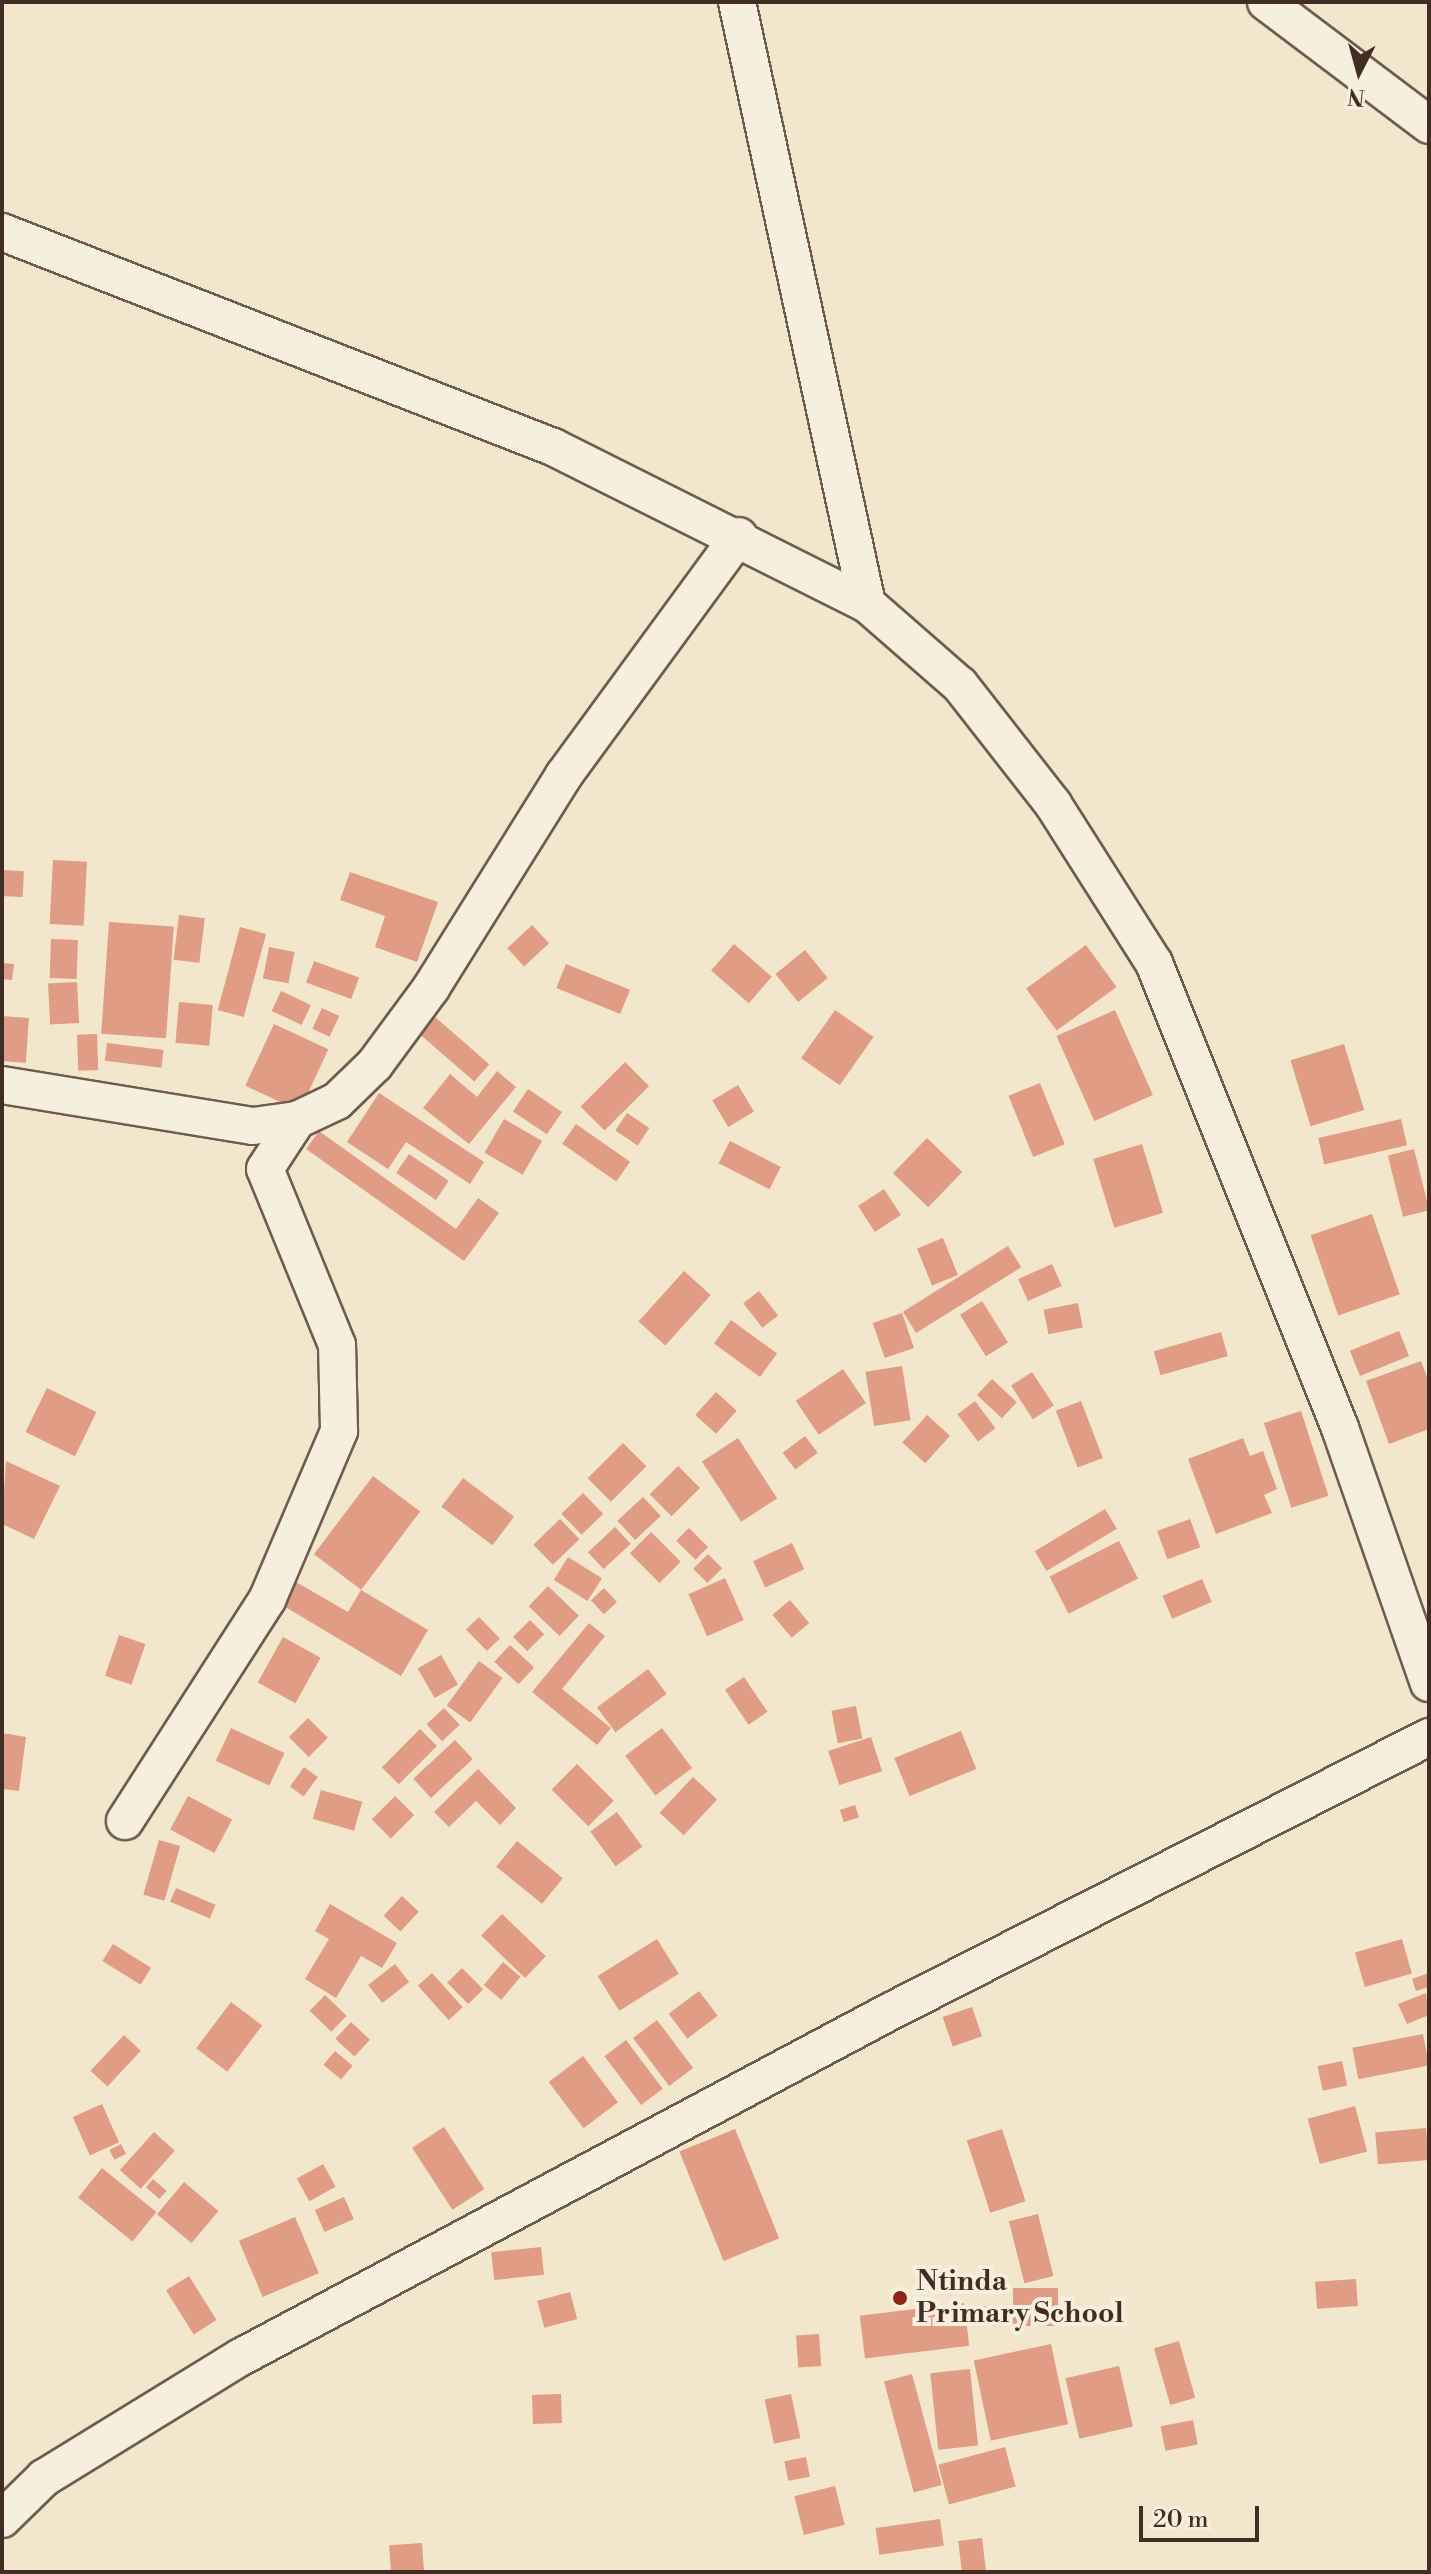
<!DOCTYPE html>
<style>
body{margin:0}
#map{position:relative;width:1431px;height:2574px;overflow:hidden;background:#f2e7cc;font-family:"Libre Bodoni",serif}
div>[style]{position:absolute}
.building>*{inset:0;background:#e09c84;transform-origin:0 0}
.roads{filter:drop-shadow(2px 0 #6e5c4f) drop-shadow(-2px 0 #6e5c4f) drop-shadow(0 2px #6e5c4f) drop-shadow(0 -2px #6e5c4f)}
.street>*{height:36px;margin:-18px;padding:0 18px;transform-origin:18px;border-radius:18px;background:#f7efde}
.dots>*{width:22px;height:22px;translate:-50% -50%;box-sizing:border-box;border:4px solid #f7efde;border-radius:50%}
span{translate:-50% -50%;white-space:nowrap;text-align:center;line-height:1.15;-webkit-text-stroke:8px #f7efde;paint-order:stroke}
.poi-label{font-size:28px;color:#422d25;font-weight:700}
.left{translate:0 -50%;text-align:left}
.frame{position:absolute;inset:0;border:4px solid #422d25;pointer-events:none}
.north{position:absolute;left:1319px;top:32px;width:80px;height:80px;-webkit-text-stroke:6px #f7efde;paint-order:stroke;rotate:186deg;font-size:22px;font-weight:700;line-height:32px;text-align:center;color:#422d25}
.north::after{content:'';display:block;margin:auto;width:28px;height:36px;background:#422d25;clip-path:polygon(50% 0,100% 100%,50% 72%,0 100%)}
.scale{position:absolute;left:1139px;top:2506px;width:120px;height:36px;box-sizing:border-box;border:4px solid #422d25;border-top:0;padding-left:10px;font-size:24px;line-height:28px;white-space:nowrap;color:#422d25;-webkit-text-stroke:6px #f7efde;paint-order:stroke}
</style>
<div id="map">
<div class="building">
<i style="left:53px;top:860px;width:34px;height:64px;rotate:3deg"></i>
<i style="left:2px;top:870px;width:22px;height:26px;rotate:3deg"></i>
<i style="clip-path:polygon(350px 872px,438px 902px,417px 962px,375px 947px,385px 916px,340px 900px)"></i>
<i style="left:179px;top:915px;width:26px;height:45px;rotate:7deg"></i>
<i style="left:109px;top:922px;width:65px;height:112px;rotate:4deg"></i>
<i style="left:532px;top:925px;width:25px;height:34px;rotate:47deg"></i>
<i style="left:240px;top:927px;width:27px;height:86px;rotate:15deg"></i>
<i style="left:51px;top:939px;width:27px;height:39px;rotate:2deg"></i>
<i style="left:734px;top:944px;width:50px;height:35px;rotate:41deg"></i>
<i style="left:1086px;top:945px;width:52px;height:74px;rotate:54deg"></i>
<i style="left:269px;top:947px;width:26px;height:32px;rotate:11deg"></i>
<i style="left:805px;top:950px;width:36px;height:38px;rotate:51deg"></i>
<i style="left:314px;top:961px;width:48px;height:23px;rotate:20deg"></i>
<i style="clip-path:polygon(2px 963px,14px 964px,12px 980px,2px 979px)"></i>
<i style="left:566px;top:964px;width:69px;height:26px;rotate:22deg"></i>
<i style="left:77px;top:982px;width:41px;height:29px;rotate:87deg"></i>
<i style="left:281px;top:991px;width:33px;height:22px;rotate:25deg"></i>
<i style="left:179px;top:1002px;width:34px;height:41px;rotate:5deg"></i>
<i style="left:322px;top:1008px;width:19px;height:23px;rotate:25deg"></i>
<i style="left:835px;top:1010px;width:47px;height:59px;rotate:35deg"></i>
<i style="left:1115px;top:1010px;width:93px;height:64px;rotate:66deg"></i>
<i style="left:2px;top:1016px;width:27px;height:45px;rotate:4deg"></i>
<i style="left:435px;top:1017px;width:72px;height:23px;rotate:41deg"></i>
<i style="left:274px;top:1024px;width:60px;height:68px;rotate:25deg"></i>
<i style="left:97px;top:1034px;width:36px;height:20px;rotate:88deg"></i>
<i style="left:107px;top:1043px;width:57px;height:18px;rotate:7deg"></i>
<i style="left:1344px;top:1044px;width:69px;height:56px;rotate:73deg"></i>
<i style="left:625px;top:1062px;width:34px;height:63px;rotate:45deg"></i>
<i style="clip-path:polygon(497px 1071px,516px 1087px,469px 1144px,423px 1108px,450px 1074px,477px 1097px)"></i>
<i style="left:1040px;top:1083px;width:66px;height:34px;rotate:68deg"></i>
<i style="left:738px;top:1085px;width:31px;height:30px;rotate:59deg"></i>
<i style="left:528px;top:1089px;width:41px;height:27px;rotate:34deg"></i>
<i style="clip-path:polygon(379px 1093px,484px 1162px,470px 1184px,406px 1142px,388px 1169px,347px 1142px)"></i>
<i style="left:627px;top:1113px;width:27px;height:21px;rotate:34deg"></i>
<i style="left:504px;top:1119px;width:44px;height:39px;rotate:30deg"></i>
<i style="left:1401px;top:1119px;width:27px;height:85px;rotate:77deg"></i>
<i style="left:576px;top:1124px;width:66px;height:24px;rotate:35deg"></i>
<i style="clip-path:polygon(319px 1131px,456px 1229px,478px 1198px,499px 1213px,464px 1261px,306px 1149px)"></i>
<i style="left:927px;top:1138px;width:49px;height:49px;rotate:44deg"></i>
<i style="left:730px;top:1141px;width:57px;height:25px;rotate:27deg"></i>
<i style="left:1142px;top:1144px;width:72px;height:51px;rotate:73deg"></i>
<i style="left:1414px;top:1149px;width:63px;height:27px;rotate:76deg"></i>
<i style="left:409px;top:1154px;width:48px;height:23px;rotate:34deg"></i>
<i style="left:884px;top:1189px;width:31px;height:31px;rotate:57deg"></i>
<i style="left:1372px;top:1214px;width:85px;height:65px;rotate:71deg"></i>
<i style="left:943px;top:1238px;width:40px;height:28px;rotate:68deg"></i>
<i style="left:1008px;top:1246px;width:25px;height:124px;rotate:58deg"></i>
<i style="left:1052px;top:1264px;width:24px;height:37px;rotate:66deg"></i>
<i style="left:684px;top:1271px;width:36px;height:68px;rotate:42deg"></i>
<i style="left:759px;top:1291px;width:31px;height:20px;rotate:52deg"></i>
<i style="left:982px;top:1301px;width:49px;height:26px;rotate:58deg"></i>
<i style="left:1078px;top:1303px;width:25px;height:35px;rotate:79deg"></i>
<i style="left:902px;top:1313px;width:37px;height:31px;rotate:71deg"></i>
<i style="left:731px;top:1320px;width:57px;height:29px;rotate:36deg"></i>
<i style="left:1399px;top:1331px;width:27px;height:53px;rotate:68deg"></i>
<i style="left:1221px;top:1332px;width:25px;height:70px;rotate:74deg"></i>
<i style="clip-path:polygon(1421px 1361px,1429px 1382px,1429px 1429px,1389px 1444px,1366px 1381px)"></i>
<i style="left:902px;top:1366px;width:55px;height:37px;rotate:81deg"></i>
<i style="left:843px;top:1369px;width:41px;height:57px;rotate:56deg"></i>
<i style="left:1032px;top:1372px;width:40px;height:25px;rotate:57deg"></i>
<i style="left:992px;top:1379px;width:34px;height:22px;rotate:43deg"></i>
<i style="left:47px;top:1388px;width:55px;height:49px;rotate:26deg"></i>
<i style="left:716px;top:1392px;width:28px;height:31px;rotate:42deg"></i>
<i style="left:975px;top:1401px;width:34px;height:22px;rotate:53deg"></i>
<i style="left:1081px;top:1401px;width:61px;height:27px;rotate:69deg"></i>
<i style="left:1301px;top:1411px;width:89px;height:39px;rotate:72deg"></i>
<i style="left:927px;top:1415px;width:31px;height:37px;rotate:42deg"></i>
<i style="left:805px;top:1436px;width:21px;height:28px;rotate:53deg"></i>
<i style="left:738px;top:1438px;width:72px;height:43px;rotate:57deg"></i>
<i style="clip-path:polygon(1243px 1438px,1250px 1456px,1263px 1451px,1277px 1489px,1264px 1495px,1272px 1513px,1216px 1534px,1188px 1459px)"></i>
<i style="left:623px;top:1443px;width:33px;height:50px;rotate:45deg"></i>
<i style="clip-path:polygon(6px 1461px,60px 1486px,34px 1539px,2px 1524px)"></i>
<i style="left:678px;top:1466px;width:31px;height:40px;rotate:45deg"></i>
<i style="left:373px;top:1476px;width:59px;height:98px;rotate:37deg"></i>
<i style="left:463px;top:1478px;width:64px;height:36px;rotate:37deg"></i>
<i style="left:583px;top:1493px;width:29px;height:30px;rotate:46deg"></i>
<i style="left:643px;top:1497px;width:26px;height:35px;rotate:47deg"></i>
<i style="left:1105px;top:1509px;width:23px;height:82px;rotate:59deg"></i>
<i style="left:560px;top:1519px;width:28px;height:37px;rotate:46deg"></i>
<i style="left:1190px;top:1519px;width:30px;height:35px;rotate:70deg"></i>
<i style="left:615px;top:1527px;width:23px;height:37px;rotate:47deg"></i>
<i style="left:689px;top:1528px;width:27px;height:18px;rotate:45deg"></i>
<i style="left:651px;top:1532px;width:42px;height:30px;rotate:45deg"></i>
<i style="left:1119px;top:1541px;width:42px;height:78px;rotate:63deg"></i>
<i style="left:792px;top:1543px;width:29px;height:43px;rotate:65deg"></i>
<i style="left:708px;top:1554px;width:20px;height:21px;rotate:45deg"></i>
<i style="left:568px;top:1557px;width:40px;height:27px;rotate:32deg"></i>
<i style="left:725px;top:1578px;width:46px;height:40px;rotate:66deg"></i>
<i style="left:1202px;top:1579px;width:25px;height:43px;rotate:67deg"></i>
<i style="clip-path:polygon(296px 1582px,348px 1612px,361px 1590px,428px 1630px,401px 1676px,282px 1605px)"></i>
<i style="left:548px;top:1586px;width:43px;height:28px;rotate:44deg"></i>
<i style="left:604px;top:1588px;width:19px;height:18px;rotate:47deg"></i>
<i style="left:790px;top:1600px;width:30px;height:23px;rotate:50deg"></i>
<i style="left:479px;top:1617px;width:30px;height:18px;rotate:46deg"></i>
<i style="left:530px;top:1620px;width:20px;height:24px;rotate:45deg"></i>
<i style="clip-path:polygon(589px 1623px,605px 1636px,562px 1689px,611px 1728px,597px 1745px,532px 1692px)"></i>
<i style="left:119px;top:1635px;width:28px;height:43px;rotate:19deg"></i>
<i style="left:283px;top:1637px;width:43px;height:52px;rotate:29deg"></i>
<i style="left:510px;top:1645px;width:33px;height:23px;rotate:43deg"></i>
<i style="left:441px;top:1655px;width:34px;height:27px;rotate:60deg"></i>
<i style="left:479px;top:1661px;width:29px;height:55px;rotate:36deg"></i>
<i style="left:648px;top:1669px;width:31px;height:64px;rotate:53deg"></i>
<i style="left:744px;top:1677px;width:42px;height:23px;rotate:56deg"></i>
<i style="left:856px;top:1706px;width:33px;height:25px;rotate:79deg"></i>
<i style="left:444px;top:1708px;width:23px;height:24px;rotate:47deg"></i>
<i style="left:308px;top:1718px;width:28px;height:27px;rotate:45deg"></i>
<i style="left:231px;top:1728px;width:59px;height:36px;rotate:25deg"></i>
<i style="left:662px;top:1728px;width:50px;height:46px;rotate:53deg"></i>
<i style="left:420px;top:1729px;width:24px;height:54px;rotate:45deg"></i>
<i style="left:961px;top:1731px;width:41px;height:72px;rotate:68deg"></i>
<i style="clip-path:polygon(2px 1733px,26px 1737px,19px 1791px,2px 1789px)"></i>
<i style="left:871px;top:1737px;width:36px;height:45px;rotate:72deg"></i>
<i style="left:455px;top:1740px;width:26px;height:57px;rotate:47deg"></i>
<i style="left:577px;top:1764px;width:52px;height:36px;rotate:45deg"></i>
<i style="left:304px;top:1767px;width:17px;height:24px;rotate:36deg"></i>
<i style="clip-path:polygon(478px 1769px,516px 1808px,500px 1825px,476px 1801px,449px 1827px,434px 1812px)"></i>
<i style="left:693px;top:1777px;width:33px;height:49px;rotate:43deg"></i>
<i style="left:321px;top:1790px;width:43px;height:30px;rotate:16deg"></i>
<i style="left:188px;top:1796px;width:50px;height:38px;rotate:28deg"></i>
<i style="left:395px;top:1796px;width:27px;height:33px;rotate:45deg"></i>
<i style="left:855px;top:1805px;width:13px;height:16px;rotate:72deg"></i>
<i style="left:617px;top:1812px;width:43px;height:33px;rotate:54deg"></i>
<i style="left:159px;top:1840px;width:22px;height:57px;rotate:16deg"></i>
<i style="left:517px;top:1841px;width:59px;height:33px;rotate:39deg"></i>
<i style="left:176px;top:1888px;width:43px;height:15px;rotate:23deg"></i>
<i style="left:402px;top:1896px;width:23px;height:27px;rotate:43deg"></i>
<i style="clip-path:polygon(330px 1904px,397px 1943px,382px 1968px,361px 1956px,336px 1998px,305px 1979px,329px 1939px,315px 1931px)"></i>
<i style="left:502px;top:1914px;width:61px;height:30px;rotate:44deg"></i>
<i style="left:657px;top:1939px;width:41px;height:70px;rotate:58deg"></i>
<i style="left:1402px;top:1939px;width:36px;height:49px;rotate:74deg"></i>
<i style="left:113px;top:1944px;width:45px;height:20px;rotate:32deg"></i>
<i style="left:503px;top:1962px;width:23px;height:30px;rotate:40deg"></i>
<i style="left:395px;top:1964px;width:23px;height:34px;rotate:52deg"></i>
<i style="left:462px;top:1968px;width:30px;height:21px;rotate:45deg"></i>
<i style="left:432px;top:1973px;width:46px;height:19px;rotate:48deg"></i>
<i style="clip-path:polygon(1429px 1973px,1429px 1987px,1416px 1991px,1412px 1979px)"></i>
<i style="left:699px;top:1991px;width:31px;height:38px;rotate:53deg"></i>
<i style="clip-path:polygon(1426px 1993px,1429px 2015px,1407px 2024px,1398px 2004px)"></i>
<i style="left:325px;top:1995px;width:30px;height:22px;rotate:44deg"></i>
<i style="left:231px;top:2002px;width:39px;height:58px;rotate:37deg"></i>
<i style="left:972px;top:2007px;width:31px;height:31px;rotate:71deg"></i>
<i style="left:657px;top:2020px;width:60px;height:30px;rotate:53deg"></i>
<i style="left:351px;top:2022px;width:26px;height:23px;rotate:43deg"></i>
<i style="left:1423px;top:2034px;width:32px;height:72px;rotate:79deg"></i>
<i style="left:124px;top:2035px;width:23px;height:49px;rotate:43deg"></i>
<i style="left:626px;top:2040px;width:61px;height:27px;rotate:53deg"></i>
<i style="left:335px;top:2051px;width:23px;height:18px;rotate:40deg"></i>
<i style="left:583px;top:2056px;width:58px;height:43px;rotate:53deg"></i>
<i style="left:1342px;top:2061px;width:25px;height:25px;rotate:78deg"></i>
<i style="left:102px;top:2104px;width:42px;height:32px;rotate:66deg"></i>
<i style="left:1355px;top:2106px;width:47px;height:49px;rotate:75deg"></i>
<i style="left:444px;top:2127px;width:74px;height:38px;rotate:57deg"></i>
<i style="left:1426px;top:2128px;width:32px;height:51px;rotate:85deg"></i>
<i style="left:735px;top:2129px;width:118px;height:60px;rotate:68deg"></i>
<i style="left:1002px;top:2129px;width:76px;height:37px;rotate:72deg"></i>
<i style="left:154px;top:2132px;width:28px;height:51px;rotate:42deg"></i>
<i style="left:121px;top:2144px;width:11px;height:13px;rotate:63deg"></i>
<i style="left:323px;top:2164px;width:26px;height:30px;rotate:61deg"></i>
<i style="left:102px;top:2168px;width:70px;height:38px;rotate:39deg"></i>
<i style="left:153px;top:2179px;width:18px;height:11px;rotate:41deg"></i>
<i style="left:184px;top:2182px;width:45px;height:42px;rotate:40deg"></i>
<i style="left:344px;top:2197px;width:24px;height:32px;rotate:66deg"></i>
<i style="left:1038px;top:2214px;width:64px;height:30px;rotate:76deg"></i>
<i style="left:295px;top:2217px;width:61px;height:61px;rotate:67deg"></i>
<i style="left:541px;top:2247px;width:28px;height:50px;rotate:84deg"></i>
<i style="left:189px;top:2276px;width:52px;height:27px;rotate:58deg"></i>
<i style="left:1356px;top:2279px;width:27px;height:41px;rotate:86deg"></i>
<i style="clip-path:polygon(1013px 2288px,1058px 2288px,1058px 2326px,970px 2326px,970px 2306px,1013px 2307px)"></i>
<i style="left:570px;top:2292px;width:28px;height:34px;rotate:75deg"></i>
<i style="left:964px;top:2303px;width:43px;height:105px;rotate:83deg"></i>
<i style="left:819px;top:2334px;width:32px;height:23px;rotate:86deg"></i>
<i style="left:1179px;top:2341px;width:59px;height:26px;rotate:74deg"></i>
<i style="left:1051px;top:2344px;width:82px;height:79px;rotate:78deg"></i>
<i style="left:1119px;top:2366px;width:62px;height:55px;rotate:77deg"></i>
<i style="left:970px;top:2369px;width:77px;height:40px;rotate:84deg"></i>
<i style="left:912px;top:2374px;width:115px;height:29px;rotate:75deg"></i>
<i style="left:561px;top:2394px;width:29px;height:29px;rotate:88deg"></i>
<i style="left:791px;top:2394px;width:45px;height:27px;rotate:78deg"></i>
<i style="left:1193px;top:2420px;width:25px;height:33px;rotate:79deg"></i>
<i style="left:1005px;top:2447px;width:41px;height:69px;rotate:75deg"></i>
<i style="left:806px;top:2457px;width:20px;height:22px;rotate:79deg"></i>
<i style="left:835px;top:2486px;width:40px;height:42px;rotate:76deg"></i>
<i style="left:940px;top:2519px;width:27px;height:65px;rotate:82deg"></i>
<i style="left:982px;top:2538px;width:34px;height:24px;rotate:83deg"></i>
<i style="left:422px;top:2543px;width:29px;height:33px;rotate:86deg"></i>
</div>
<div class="roads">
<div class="street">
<i style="left:737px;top:2px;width:616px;rotate:77.81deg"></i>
<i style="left:1266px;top:2px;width:204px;rotate:37deg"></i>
<i style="left:2px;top:232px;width:591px;rotate:21.32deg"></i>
<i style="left:553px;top:447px;width:351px;rotate:26.6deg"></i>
<i style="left:867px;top:604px;width:123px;rotate:41.1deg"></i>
<i style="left:960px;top:685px;width:151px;rotate:52deg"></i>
<i style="left:1053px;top:804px;width:188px;rotate:57.6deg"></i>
<i style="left:1154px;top:963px;width:501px;rotate:68.2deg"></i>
<i style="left:1340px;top:1428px;width:270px;rotate:70.8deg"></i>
<i style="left:2px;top:1085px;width:254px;rotate:9.3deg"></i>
<i style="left:253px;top:1126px;width:44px;rotate:-7.8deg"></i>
<i style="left:297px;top:1120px;width:44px;rotate:-25.4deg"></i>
<i style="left:337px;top:1101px;width:53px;rotate:-44.2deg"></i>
<i style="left:375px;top:1064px;width:94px;rotate:-53.6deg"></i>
<i style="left:431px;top:988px;width:251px;rotate:-58deg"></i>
<i style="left:564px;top:775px;width:296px;rotate:-53.8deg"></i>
<i style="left:125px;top:1821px;width:263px;rotate:-57.3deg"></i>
<i style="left:267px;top:1600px;width:184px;rotate:-66.9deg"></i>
<i style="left:339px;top:1431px;width:86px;rotate:-91.3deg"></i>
<i style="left:337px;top:1345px;width:190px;rotate:-112.2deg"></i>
<i style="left:265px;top:1169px;width:59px;rotate:-56.9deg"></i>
<i style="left:2px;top:2519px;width:59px;rotate:-44.3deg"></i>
<i style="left:44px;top:2478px;width:231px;rotate:-31.6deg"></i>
<i style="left:241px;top:2357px;width:736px;rotate:-28.03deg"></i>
<i style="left:891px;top:2011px;width:604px;rotate:-26.99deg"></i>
</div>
</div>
<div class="dots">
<i style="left:900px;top:2298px;background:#8f2418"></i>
</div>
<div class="poi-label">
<span class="left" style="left:916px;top:2298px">Ntinda<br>Primary School</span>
</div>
<div class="frame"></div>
<div class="north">N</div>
<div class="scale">20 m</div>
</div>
